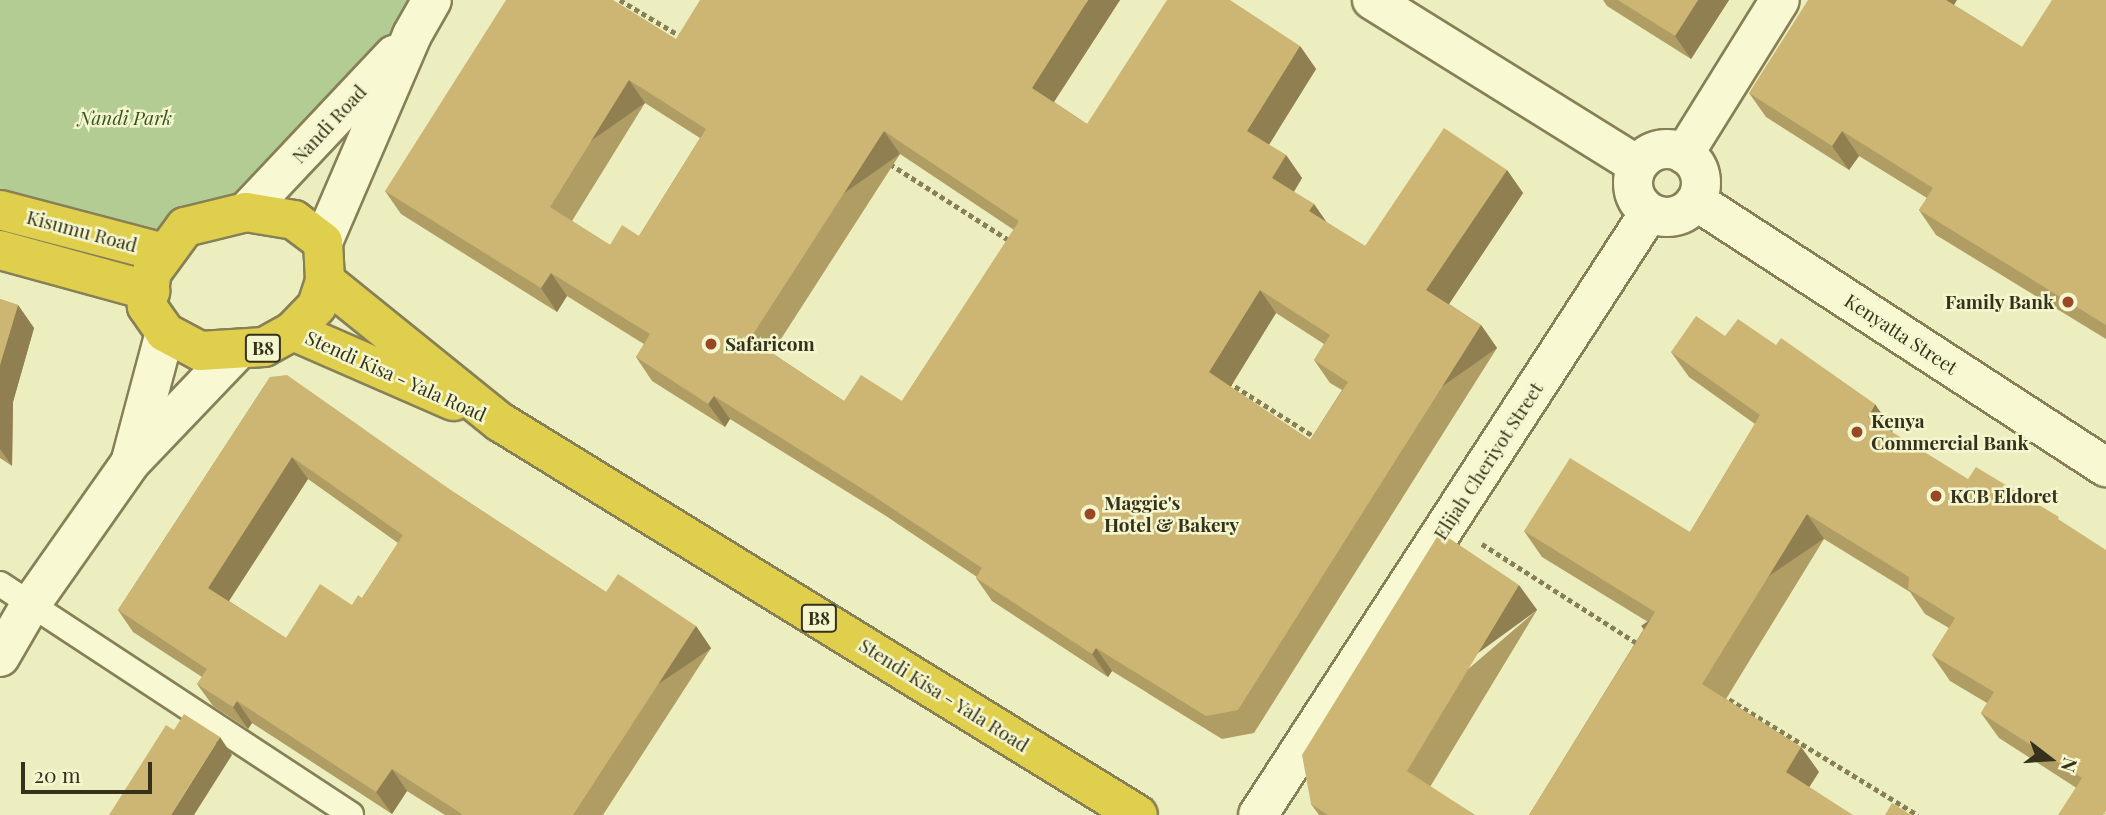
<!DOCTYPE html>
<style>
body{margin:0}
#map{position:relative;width:2106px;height:815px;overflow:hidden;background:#edeebf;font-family:"Playfair Display",serif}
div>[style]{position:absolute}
.green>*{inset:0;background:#b3cc93}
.path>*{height:4.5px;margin-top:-2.25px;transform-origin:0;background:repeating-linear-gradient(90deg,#878057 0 5px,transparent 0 8.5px)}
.roads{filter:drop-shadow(2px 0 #878057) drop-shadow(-2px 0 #878057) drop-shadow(0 2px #878057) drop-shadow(0 -2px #878057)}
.lane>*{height:24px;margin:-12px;padding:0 12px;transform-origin:12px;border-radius:12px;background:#f8f9d2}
.street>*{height:38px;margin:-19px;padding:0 19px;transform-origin:19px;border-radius:19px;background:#f8f9d2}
.street>.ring{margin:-19px;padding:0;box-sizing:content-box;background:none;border:38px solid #f8f9d2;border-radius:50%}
.secondary>*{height:38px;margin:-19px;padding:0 19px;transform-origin:19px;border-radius:19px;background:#f8f9d2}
.highway>*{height:38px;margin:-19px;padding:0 19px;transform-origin:19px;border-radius:19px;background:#e0cf4d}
.wall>*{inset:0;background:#b09d64}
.shaded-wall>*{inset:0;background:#907f51;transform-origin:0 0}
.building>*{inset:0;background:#cdb674}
.dots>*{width:19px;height:19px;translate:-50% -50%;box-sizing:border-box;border:4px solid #f4f6ce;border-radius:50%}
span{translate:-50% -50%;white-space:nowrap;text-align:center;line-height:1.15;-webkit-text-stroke:5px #f4f6ce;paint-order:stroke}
.shield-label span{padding:2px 5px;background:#f4f6ce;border:2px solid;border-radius:5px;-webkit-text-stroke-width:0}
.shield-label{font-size:18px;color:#36311c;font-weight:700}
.park-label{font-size:19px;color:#375322;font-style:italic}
.street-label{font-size:19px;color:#36311c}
.poi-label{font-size:19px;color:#36311c;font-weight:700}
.right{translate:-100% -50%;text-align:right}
.left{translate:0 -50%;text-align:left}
.north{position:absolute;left:2015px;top:724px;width:70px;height:70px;-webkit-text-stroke:5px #f4f6ce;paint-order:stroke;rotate:107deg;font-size:19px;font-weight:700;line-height:28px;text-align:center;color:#36311c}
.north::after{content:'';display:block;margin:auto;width:24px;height:32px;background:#36311c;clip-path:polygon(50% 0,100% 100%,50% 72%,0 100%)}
.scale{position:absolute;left:21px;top:762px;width:131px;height:32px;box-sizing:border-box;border:4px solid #36311c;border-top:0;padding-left:9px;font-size:21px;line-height:24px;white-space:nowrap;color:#36311c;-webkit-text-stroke:5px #f4f6ce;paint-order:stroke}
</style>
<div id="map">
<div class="green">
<i style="clip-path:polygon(0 0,422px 0,403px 33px,241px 206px,157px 249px,0 207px)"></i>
</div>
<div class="path">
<i style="left:620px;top:0;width:72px;rotate:30.8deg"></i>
<i style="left:890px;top:164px;width:145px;rotate:32.6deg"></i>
<i style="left:1228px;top:382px;width:103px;rotate:32.3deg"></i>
<i style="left:1482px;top:544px;width:188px;rotate:32.6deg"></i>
<i style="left:1722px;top:695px;width:230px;rotate:31.5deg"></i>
</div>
<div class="roads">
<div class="lane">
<i style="left:0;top:584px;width:420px;rotate:33.3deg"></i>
</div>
<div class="street">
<i style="left:1372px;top:0;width:312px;rotate:31.9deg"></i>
<i class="ring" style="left:1633px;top:149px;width:30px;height:30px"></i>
<i style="left:1684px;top:154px;width:181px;rotate:-58.1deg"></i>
<i style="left:1696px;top:201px;width:489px;rotate:33deg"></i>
<i style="left:1258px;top:815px;width:718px;rotate:-57deg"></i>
</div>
<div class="secondary">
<i style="left:246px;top:212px;width:216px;rotate:-46.7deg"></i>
<i style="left:323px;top:242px;width:225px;rotate:-66.7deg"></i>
<i style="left:412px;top:35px;width:40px;rotate:-60.3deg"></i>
<i style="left:131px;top:460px;width:132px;rotate:-75.1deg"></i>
<i style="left:0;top:657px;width:58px;rotate:-59.9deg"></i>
<i style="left:29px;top:607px;width:177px;rotate:-54.9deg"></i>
<i style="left:131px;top:462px;width:153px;rotate:-46.3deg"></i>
</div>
<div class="highway">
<i style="left:0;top:210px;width:170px;rotate:14.7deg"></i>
<i style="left:246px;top:212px;width:49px;rotate:9.5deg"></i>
<i style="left:294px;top:220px;width:36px;rotate:37deg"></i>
<i style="left:323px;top:242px;width:39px;rotate:87deg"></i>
<i style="left:325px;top:281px;width:26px;rotate:108deg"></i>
<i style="left:317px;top:306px;width:35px;rotate:134deg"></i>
<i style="left:293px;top:331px;width:33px;rotate:151deg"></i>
<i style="left:264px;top:347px;width:64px;rotate:176.4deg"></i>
<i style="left:200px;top:351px;width:40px;rotate:-152deg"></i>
<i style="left:165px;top:332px;width:32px;rotate:-125deg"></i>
<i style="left:147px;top:306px;width:34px;rotate:-82deg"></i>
<i style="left:152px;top:272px;width:56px;rotate:-53.7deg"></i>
<i style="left:185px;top:227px;width:63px;rotate:-13.8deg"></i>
<i style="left:0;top:250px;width:156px;rotate:15.3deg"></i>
<i style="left:325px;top:281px;width:225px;rotate:38.9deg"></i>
<i style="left:500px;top:422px;width:749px;rotate:31.63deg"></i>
<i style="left:293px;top:331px;width:175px;rotate:23.6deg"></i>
</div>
</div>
<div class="wall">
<i style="clip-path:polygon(evenodd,1120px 0,1054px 102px,1087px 124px,1300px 46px,1316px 69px,1269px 145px,1286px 155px,1302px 178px,1294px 192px,1314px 204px,1326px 222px,1365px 246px,1507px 170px,1523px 193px,1449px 304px,1481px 325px,1497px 348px,1254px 733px,1222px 739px,1112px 671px,1108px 677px,992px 601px,976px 578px,977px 577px,886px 516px,730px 419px,725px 427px,652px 381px,636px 357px,644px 344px,567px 296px,557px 312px,401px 214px,385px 191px,676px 39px,1120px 0,645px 103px,700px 138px,639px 236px,610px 245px,572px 221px,645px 103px,1120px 0,900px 154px,1014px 230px,902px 401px,844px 401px,772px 353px,900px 154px,1120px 0,1276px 313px,1324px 344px,1314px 360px,1330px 383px,1342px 390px,1310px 440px,1230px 387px,1276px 313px)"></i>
<i style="clip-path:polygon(1603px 0,1729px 0,1691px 59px,1607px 6px)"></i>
<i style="clip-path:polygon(2106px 0,2106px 339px,1936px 235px,1919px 210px,1927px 198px,1859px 156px,1849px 170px,1766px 117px,1749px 93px,1954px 5px,2022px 47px)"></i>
<i style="clip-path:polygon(0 299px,18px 305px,34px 328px,13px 402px,12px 466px,0 458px)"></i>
<i style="clip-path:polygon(1725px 336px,1893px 430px,1892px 432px,2106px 815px,2075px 787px,1999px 738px,1981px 713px,1987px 703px,1950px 681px,1932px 655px,1949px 628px,1925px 614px,1910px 592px,1824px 539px,1726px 699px,1801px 747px,1819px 772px,1529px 815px,1648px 622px,1542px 557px,1524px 531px,1690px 532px,1755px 424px,1689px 377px,1671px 352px)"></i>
<i style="clip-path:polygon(evenodd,270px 377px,455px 493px,606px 592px,696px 626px,711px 648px,603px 815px,445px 815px,407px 791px,392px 814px,252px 723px,248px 729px,213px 706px,197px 684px,202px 677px,133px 632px,118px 610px,270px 377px,308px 479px,398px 543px,362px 598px,352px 605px,286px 638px,229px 601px,308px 479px)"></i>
<i style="clip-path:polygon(1537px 610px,1430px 787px,1475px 815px,1319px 815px,1311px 804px)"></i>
</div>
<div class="shaded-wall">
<i style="clip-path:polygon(1088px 0,1120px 0,1048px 111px,1032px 88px)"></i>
<i style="clip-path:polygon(1698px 0,1729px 0,1691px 59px,1675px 36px)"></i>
<i style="clip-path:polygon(1938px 0,1957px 0,1948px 15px)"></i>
<i style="clip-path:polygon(1300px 46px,1316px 69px,1263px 154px,1247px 131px)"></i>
<i style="left:629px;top:80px;width:28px;height:150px;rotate:55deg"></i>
<i style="left:884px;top:131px;width:28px;height:247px;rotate:55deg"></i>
<i style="clip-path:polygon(1842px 131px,1859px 156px,1849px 170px,1832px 146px)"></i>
<i style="clip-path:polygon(1286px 155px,1302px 178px,1288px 201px,1272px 178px)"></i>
<i style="clip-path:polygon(1507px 170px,1523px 193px,1443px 313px,1426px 290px)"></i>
<i style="clip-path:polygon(1314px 204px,1330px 227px,1309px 211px)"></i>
<i style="clip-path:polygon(551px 273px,567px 296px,557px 312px,541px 288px)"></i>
<i style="clip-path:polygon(1260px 290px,1276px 313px,1225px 396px,1209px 372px)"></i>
<i style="clip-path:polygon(18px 305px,34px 328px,13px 402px,12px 466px,0 449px,0 365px)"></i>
<i style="left:1481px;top:325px;width:28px;height:455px;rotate:55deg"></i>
<i style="clip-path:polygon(714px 396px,730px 419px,725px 427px,708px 404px)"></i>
<i style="clip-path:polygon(1875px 404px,1893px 430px,1885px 442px,1868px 417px)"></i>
<i style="clip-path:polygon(292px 457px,308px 479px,223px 610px,208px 588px)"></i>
<i style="left:1807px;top:514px;width:30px;height:200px;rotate:56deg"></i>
<i style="left:1519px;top:585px;width:31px;height:217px;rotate:54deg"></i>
<i style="left:696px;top:626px;width:27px;height:225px;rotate:56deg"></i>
<i style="clip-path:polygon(1096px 648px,1112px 671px,1108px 677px,1092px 654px)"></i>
<i style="clip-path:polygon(237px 701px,252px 723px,248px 729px,233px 707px)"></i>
<i style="clip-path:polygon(220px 737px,232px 755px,194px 815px,171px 815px)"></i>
<i style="clip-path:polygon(1801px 747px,1819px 772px,1803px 797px,1786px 772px)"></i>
<i style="clip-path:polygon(392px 769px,407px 791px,392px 814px,376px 792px)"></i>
</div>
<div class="building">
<i style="clip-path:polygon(evenodd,506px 0,613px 0,676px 39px,700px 0,1088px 0,1032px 88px,1087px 124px,1167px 0,1230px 0,1300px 46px,1247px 131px,1286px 155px,1272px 178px,1314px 204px,1309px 211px,1365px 246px,1444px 128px,1507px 170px,1426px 290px,1481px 325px,1238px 710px,1206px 716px,1096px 648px,1092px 654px,976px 578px,982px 568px,869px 493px,714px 396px,708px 404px,636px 357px,650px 334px,551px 273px,541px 288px,385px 191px,506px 0,629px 80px,706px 129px,639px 236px,622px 225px,610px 245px,550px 207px,629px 80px,506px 0,884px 131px,1019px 221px,902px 401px,861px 375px,844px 401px,750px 339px,884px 131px,506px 0,1260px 290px,1330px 335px,1314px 360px,1348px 382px,1310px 440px,1209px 372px,1260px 290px)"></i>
<i style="clip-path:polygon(1618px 0,1698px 0,1675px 36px)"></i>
<i style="clip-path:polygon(1808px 0,1946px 0,2022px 47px,2052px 0,2106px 0,2106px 325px,1919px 210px,1933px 188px,1842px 131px,1832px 146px,1749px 93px)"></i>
<i style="clip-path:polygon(0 299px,18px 305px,0 365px)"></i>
<i style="clip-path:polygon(1696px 316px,1725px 336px,1738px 319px,1776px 345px,1781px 338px,1875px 404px,1868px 417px,1968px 479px,1976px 467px,2059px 517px,2058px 519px,2106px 550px,2106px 811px,2103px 815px,2058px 815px,2082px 778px,1981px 713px,1994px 692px,1932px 655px,1955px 618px,1908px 589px,1909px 577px,1807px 514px,1702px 684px,1801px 747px,1786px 772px,1853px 815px,1529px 815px,1655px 612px,1524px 531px,1570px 458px,1690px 532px,1760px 415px,1671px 352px)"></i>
<i style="clip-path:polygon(evenodd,287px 375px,455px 493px,606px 592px,618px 574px,696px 626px,573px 815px,461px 815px,462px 814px,392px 769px,376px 792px,237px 701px,233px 707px,197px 684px,207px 669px,118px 610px,270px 377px,287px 375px,292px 457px,403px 535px,362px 598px,358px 595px,352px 605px,320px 584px,286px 638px,208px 588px,292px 457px)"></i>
<i style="clip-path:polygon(1440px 532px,1519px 585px,1407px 771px,1475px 815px,1328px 815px,1311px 804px,1302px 755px)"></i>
<i style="clip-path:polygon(184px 714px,220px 737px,171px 815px,109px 815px,166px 725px,174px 730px)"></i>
<i style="clip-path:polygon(1892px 803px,1911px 815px,1885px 815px)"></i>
</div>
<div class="dots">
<i style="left:2068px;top:302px;background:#974926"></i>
<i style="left:711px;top:344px;background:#974926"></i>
<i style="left:1857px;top:432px;background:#974926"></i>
<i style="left:1936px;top:496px;background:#974926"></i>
<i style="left:1090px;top:514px;background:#974926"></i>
</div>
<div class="shield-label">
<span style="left:263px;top:348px">B8</span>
<span style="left:819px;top:618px">B8</span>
</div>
<div class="park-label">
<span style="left:125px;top:118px">Nandi Park</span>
</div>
<div class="street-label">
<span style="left:329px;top:124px;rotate:-47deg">Nandi Road</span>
<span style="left:82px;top:231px;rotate:15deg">Kisumu Road</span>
<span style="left:1901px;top:334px;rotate:33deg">Kenyatta Street</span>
<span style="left:396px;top:376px;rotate:24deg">Stendi Kisa - Yala Road</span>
<span style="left:1488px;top:461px;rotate:-57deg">Elijah Cheriyot Street</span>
<span style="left:944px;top:695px;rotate:32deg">Stendi Kisa - Yala Road</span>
</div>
<div class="poi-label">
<span class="right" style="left:2054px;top:302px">Family Bank</span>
<span class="left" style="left:725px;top:344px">Safaricom</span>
<span class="left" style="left:1871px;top:432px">Kenya<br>Commercial Bank</span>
<span class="left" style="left:1950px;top:496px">KCB Eldoret</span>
<span class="left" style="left:1104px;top:514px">Maggie's<br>Hotel &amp; Bakery</span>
</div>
<div class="north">N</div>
<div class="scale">20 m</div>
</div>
